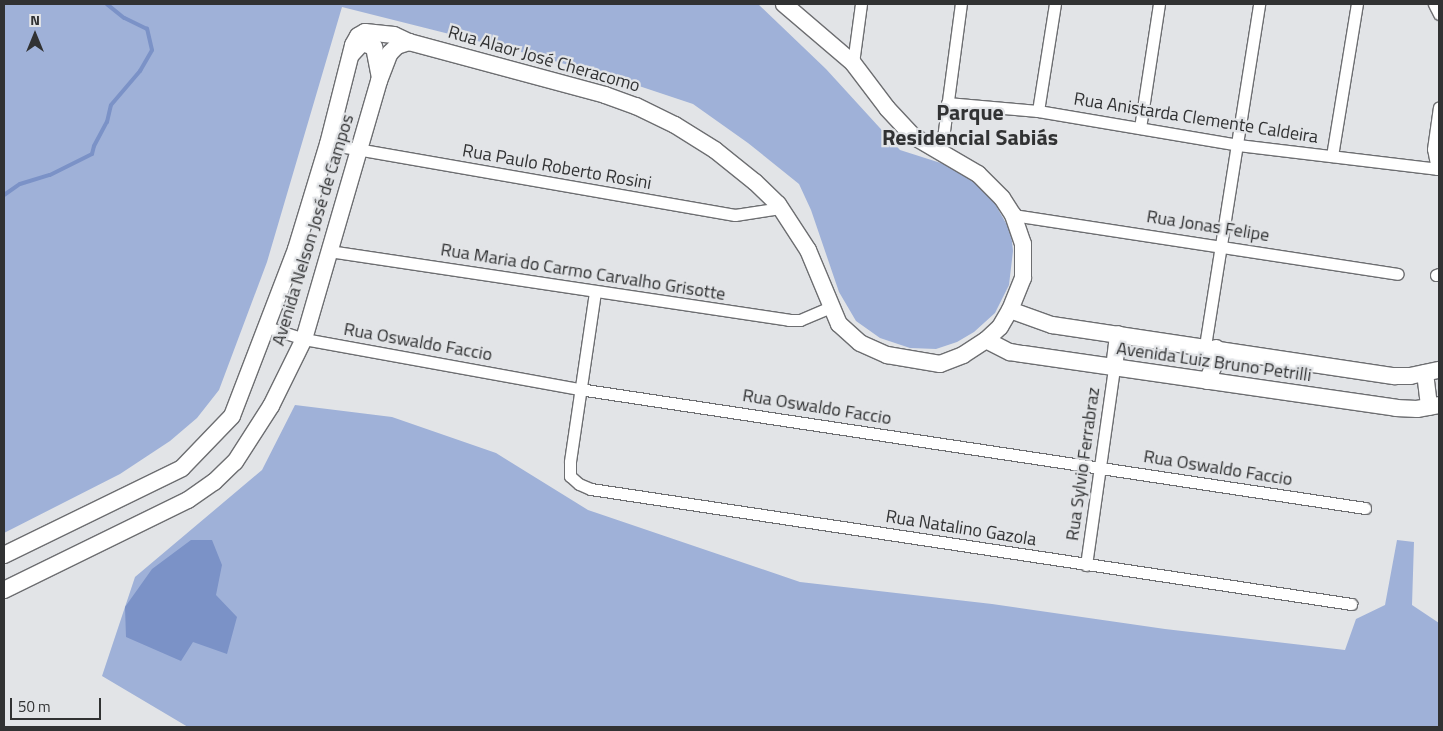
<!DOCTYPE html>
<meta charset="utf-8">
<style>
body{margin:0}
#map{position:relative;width:1443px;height:731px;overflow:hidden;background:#e2e4e7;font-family:"Titillium Web",sans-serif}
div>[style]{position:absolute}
.green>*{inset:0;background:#9fb1d8}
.water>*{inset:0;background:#7b92c7}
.stream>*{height:4px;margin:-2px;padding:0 2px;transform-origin:2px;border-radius:2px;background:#7b92c7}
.roads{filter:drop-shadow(1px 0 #6d6e71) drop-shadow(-1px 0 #6d6e71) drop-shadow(0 1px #6d6e71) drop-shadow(0 -1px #6d6e71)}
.street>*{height:11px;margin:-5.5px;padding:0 5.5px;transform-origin:5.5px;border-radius:5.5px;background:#fff}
.secondary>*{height:16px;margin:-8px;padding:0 8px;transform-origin:8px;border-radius:8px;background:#fff}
span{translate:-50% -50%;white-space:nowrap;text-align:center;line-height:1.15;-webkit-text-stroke:4.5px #e2e4e7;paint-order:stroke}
.street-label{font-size:18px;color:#313233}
.district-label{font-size:22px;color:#313233;font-weight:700}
.frame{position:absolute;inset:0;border:5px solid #313233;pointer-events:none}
.north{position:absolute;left:10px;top:10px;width:50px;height:50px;-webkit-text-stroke:4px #e2e4e7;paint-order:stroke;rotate:0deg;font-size:14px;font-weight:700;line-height:20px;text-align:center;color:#313233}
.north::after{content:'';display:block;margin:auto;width:18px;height:22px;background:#313233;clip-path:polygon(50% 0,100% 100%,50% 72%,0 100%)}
.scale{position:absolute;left:10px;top:698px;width:91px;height:22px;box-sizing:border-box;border:2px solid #313233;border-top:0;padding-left:6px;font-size:15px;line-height:18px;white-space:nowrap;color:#313233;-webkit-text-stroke:4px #e2e4e7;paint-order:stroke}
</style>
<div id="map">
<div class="green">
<i style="clip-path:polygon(4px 4px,758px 4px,826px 69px,900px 150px,947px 165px,973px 179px,990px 195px,1011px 232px,1013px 251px,1009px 285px,995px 313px,974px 332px,957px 342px,936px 349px,910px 348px,880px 338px,856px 321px,839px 292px,811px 210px,799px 184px,748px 143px,693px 104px,618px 79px,533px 55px,342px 7px,267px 262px,219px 390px,197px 418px,170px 441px,120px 474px,4px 533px)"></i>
<i style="clip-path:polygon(295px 405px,392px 417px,496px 453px,588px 510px,800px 582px,992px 604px,1165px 629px,1345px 650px,1356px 619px,1385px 605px,1397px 540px,1414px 542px,1412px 605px,1439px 623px,1439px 727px,188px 727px,102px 676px,135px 577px,262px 470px)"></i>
</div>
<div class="water">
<i style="clip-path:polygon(191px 540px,212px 540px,222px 565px,216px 595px,237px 617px,227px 654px,193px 642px,181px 661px,126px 637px,125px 607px,152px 569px)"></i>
</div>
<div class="stream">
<i style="left:4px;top:195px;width:19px;rotate:-35deg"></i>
<i style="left:20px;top:184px;width:31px;rotate:-17deg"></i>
<i style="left:50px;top:175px;width:47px;rotate:-26.6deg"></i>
<i style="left:92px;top:154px;width:8px;rotate:-76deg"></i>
<i style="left:94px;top:146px;width:27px;rotate:-62deg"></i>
<i style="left:107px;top:122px;width:17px;rotate:-77deg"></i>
<i style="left:111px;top:105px;width:45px;rotate:-49.5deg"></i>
<i style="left:140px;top:71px;width:24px;rotate:-60deg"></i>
<i style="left:152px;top:50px;width:22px;rotate:-103deg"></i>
<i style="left:147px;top:29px;width:25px;rotate:-154deg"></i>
<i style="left:124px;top:18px;width:22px;rotate:-141deg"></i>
</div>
<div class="roads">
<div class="street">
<i style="left:1434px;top:4px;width:11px;rotate:63deg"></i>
<i style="left:853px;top:63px;width:60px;rotate:-82.3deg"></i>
<i style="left:947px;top:103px;width:91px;rotate:5deg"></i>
<i style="left:1038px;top:111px;width:203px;rotate:9.6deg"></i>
<i style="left:1238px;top:145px;width:202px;rotate:6.8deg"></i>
<i style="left:1038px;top:111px;width:108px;rotate:-81deg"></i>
<i style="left:1140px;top:128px;width:125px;rotate:-81.3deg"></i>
<i style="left:328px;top:144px;width:413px;rotate:9.9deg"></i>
<i style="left:735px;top:215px;width:47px;rotate:-8.7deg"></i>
<i style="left:941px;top:153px;width:150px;rotate:-82.4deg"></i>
<i style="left:1332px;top:156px;width:154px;rotate:-80.7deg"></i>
<i style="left:1437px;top:169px;width:20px;rotate:-101deg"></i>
<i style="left:1433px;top:149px;width:42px;rotate:-81.9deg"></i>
<i style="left:1013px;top:215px;width:389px;rotate:8.7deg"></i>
<i style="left:329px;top:251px;width:465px;rotate:8.5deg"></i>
<i style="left:789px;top:320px;width:11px"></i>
<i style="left:800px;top:320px;width:33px;rotate:-23deg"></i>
<i style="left:1436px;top:275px;width:3px;rotate:-18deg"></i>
<i style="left:595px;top:292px;width:172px;rotate:98.4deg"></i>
<i style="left:570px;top:462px;width:14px;rotate:90deg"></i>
<i style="left:570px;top:476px;width:12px;rotate:42deg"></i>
<i style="left:579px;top:484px;width:13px;rotate:23deg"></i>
<i style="left:591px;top:489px;width:769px;rotate:8.6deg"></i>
<i style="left:267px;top:327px;width:39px;rotate:18deg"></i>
<i style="left:304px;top:339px;width:280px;rotate:10.3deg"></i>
<i style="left:579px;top:389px;width:795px;rotate:8.61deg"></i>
<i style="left:1205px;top:346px;width:346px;rotate:-81deg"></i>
<i style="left:1086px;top:565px;width:199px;rotate:-81.9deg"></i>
</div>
<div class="secondary">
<i style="left:352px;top:54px;width:15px;rotate:-48deg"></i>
<i style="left:362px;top:43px;width:13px;rotate:18deg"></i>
<i style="left:374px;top:47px;width:31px;rotate:79deg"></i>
<i style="left:1010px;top:310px;width:45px;rotate:19.7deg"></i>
<i style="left:1052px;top:325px;width:347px;rotate:8.5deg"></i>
<i style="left:1395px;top:376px;width:15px"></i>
<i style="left:1410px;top:376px;width:30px;rotate:-12deg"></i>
<i style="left:986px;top:340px;width:27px;rotate:27deg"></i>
<i style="left:1010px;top:352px;width:13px;rotate:9deg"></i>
<i style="left:1023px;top:354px;width:377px;rotate:8.2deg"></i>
<i style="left:1396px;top:408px;width:21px;rotate:3deg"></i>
<i style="left:1417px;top:409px;width:22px;rotate:-10deg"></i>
<i style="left:1114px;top:368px;width:34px;rotate:-83deg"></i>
<i style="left:1425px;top:373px;width:34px;rotate:83deg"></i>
<i style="left:1207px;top:381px;width:20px;rotate:-66deg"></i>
<i style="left:1215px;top:363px;width:15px;rotate:-86deg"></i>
<i style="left:4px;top:555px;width:198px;rotate:-26deg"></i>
<i style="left:182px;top:468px;width:72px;rotate:-46.1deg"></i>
<i style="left:232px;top:416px;width:179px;rotate:-69deg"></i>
<i style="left:296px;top:249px;width:110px;rotate:-73.1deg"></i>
<i style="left:328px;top:144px;width:102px;rotate:-75.8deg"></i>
<i style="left:353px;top:45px;width:10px;rotate:-61deg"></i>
<i style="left:358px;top:36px;width:8px;rotate:-30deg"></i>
<i style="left:365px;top:32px;width:29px;rotate:6deg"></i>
<i style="left:394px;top:35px;width:17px;rotate:25deg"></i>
<i style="left:409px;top:42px;width:203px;rotate:15.1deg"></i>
<i style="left:605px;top:95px;width:33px;rotate:20deg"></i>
<i style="left:636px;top:106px;width:43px;rotate:26deg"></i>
<i style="left:675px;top:125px;width:47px;rotate:32deg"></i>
<i style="left:715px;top:150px;width:51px;rotate:38.7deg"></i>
<i style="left:755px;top:182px;width:32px;rotate:44deg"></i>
<i style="left:778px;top:204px;width:55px;rotate:56.9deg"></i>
<i style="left:808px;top:250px;width:80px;rotate:67.3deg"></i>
<i style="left:839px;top:324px;width:28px;rotate:42deg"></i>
<i style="left:860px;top:343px;width:30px;rotate:24deg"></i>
<i style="left:887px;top:355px;width:54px;rotate:9.6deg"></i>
<i style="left:940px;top:364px;width:25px;rotate:-21deg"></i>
<i style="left:963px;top:355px;width:27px;rotate:-33deg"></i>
<i style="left:986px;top:340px;width:19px;rotate:-43deg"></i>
<i style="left:1000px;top:327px;width:20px;rotate:-60deg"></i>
<i style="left:1010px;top:310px;width:35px;rotate:-68deg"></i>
<i style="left:1023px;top:278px;width:34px;rotate:-90deg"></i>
<i style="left:1023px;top:244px;width:31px;rotate:-109deg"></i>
<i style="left:1013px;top:215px;width:20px;rotate:-123deg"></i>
<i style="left:1002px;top:198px;width:34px;rotate:-135deg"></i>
<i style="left:978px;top:174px;width:75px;rotate:-149.7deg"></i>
<i style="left:913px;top:136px;width:38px;rotate:-133deg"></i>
<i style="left:887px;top:108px;width:56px;rotate:-127.1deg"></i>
<i style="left:853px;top:63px;width:91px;rotate:-139.5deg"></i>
<i style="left:4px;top:590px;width:205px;rotate:-26.1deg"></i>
<i style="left:188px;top:500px;width:32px;rotate:-35deg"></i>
<i style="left:214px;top:482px;width:29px;rotate:-44deg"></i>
<i style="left:235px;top:462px;width:67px;rotate:-57.3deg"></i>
<i style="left:271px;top:406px;width:75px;rotate:-63.8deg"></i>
<i style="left:304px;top:339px;width:269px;rotate:-73.8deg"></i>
<i style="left:379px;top:81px;width:30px;rotate:-69deg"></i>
<i style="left:390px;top:53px;width:10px;rotate:-45deg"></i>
<i style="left:397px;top:46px;width:13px;rotate:-18deg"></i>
</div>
</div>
<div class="street-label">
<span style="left:544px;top:59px;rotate:16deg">Rua Alaor José Cheracomo</span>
<span style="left:1196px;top:118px;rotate:9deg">Rua Anistarda Clemente Caldeira</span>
<span style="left:557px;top:167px;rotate:10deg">Rua Paulo Roberto Rosini</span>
<span style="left:1208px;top:226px;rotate:9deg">Rua Jonas Felipe</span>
<span style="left:313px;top:230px;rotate:-73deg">Avenida Nelson José de Campos</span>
<span style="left:583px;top:272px;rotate:9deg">Rua Maria do Carmo Carvalho Grisotte</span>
<span style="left:418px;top:342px;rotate:10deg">Rua Oswaldo Faccio</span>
<span style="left:1214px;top:362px;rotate:8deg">Avenida Luiz Bruno Petrilli</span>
<span style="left:817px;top:407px;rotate:9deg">Rua Oswaldo Faccio</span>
<span style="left:1083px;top:464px;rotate:-82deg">Rua Sylvio Ferrabraz</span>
<span style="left:1218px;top:468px;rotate:9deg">Rua Oswaldo Faccio</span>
<span style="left:961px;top:528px;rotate:9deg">Rua Natalino Gazola</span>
</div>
<div class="district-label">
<span style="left:970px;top:125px">Parque<br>Residencial Sabiás</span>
</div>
<div class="frame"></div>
<div class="north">N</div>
<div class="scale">50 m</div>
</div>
